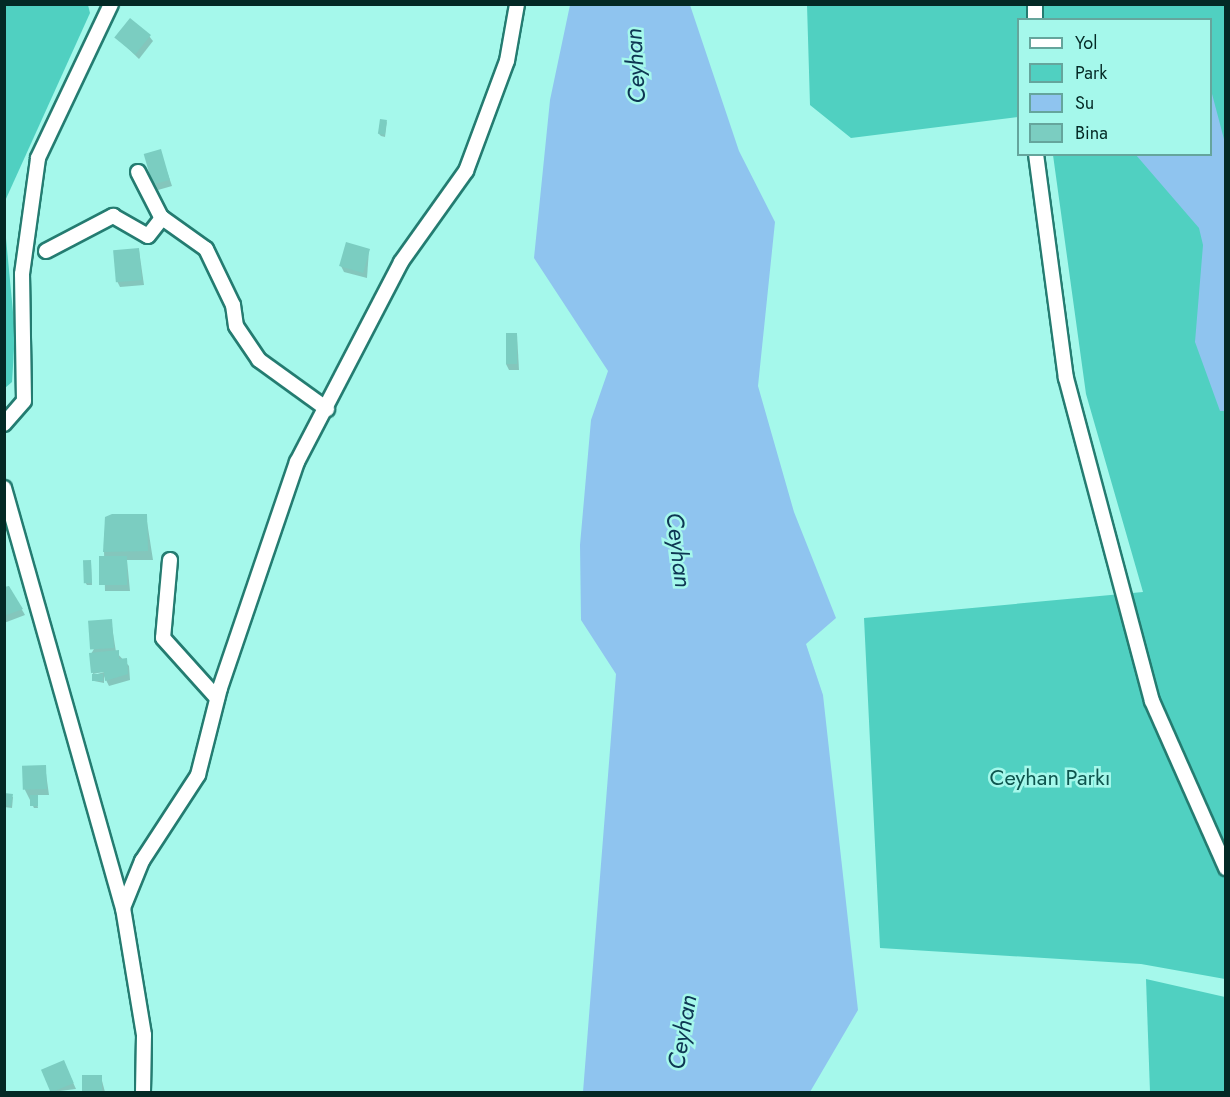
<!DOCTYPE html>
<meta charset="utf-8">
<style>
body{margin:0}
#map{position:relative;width:1230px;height:1097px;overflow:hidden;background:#a5f8eb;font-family:Jost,sans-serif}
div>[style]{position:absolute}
.green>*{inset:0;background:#50d0c1}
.water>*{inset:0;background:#8fc4ef}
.shadow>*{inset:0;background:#0003}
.building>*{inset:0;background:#7bcdc1;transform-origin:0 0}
.roads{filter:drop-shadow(2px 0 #247c71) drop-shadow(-2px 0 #247c71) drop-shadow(0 2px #247c71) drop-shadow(0 -2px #247c71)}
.street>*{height:14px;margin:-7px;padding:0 7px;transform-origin:7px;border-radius:7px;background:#fff}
span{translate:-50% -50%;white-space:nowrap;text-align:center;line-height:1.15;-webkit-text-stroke:5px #a5f8eb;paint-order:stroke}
.park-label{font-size:22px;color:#0e554e}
.water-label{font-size:24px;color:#0e3653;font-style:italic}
.frame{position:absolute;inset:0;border:6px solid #042925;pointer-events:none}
.legend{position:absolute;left:1017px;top:18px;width:195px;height:138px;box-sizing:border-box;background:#a5f8eb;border:2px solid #65a59c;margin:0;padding:8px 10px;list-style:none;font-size:18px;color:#042925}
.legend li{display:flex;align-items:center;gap:12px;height:30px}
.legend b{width:30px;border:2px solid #65a59c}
</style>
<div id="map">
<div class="green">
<i style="clip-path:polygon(5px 4px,88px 5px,90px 13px,5px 201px)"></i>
<i style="clip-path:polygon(807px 5px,1225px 5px,1225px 979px,1141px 964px,880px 948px,864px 618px,1143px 592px,1086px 394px,1053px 155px,1210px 154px,1210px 20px,1018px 20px,1018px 117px,851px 138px,810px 105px)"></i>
<i style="clip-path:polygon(5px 228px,15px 333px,12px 382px,5px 388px)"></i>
<i style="clip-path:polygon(1146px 979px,1225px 997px,1225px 1092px,1150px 1092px)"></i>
</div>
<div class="water">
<i style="clip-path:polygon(570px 5px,690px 5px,739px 151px,775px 222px,758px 386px,794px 512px,836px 618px,806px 644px,823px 695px,858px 1010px,810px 1092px,583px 1092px,616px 674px,581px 620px,580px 545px,591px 420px,608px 371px,534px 258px,550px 100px)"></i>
<i style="clip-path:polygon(1211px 90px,1225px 143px,1225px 411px,1220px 411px,1195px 342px,1203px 245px,1199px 228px,1136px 155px,1210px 154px)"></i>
</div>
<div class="shadow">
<i style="clip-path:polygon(149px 36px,153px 41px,139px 59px,117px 38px)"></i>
<i style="clip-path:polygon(387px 121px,385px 137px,381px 136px,379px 134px)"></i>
<i style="clip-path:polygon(160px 151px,172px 186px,158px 190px,155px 184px)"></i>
<i style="clip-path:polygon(139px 250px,144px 285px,120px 287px,117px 281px)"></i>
<i style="clip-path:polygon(369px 250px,367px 278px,344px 272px,341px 266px)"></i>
<i style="clip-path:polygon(517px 334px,519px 370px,509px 370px,506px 364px)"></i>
<i style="clip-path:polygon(146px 515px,153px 560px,127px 560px,130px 591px,105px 591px,104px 551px)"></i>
<i style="clip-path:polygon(91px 562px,92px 585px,87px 585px,85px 582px)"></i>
<i style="clip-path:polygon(9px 587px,25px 615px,4px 623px,4px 589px)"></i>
<i style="clip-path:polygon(111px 620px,116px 652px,129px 666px,130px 680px,109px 686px,104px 676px,104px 683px,94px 681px,94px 675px,111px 670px,93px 674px,91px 654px)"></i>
<i style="clip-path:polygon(45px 766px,49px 795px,36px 795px,38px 808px,34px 808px,25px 790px,24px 767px)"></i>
<i style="clip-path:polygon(4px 782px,6px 795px,13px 797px,12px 808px,4px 807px)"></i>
<i style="clip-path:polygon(66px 1067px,76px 1089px,52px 1092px,43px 1071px)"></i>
<i style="clip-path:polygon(83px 1077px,101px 1077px,105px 1092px,83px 1092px)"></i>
</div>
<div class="building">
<i style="left:130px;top:18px;width:27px;height:25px;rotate:39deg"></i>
<i style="left:380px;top:119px;width:7px;height:15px;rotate:8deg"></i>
<i style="left:161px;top:149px;width:32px;height:18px;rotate:74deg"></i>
<i style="left:346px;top:242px;width:25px;height:25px;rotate:16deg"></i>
<i style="left:139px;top:248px;width:32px;height:26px;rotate:85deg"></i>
<i style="left:506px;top:333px;width:11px;height:31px"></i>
<i style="clip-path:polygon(112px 514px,147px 514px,148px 551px,103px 552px,105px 517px)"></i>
<i style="left:127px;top:556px;width:29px;height:28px;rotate:90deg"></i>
<i style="left:91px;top:560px;width:23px;height:8px;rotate:88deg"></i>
<i style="clip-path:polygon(9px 586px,23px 609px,4px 616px,4px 587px)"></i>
<i style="left:112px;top:619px;width:29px;height:24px;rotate:86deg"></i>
<i style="clip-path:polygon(119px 650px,119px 659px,127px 658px,128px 674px,105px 681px,104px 672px,91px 673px,89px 653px)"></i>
<i style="left:92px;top:674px;width:11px;height:7px"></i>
<i style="left:46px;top:765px;width:24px;height:24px;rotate:88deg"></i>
<i style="clip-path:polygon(4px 793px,13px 794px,11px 806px,4px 805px)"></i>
<i style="left:30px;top:795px;width:8px;height:11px"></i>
<i style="left:64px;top:1060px;width:25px;height:25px;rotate:67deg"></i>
<i style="left:82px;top:1075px;width:20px;height:17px"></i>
</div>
<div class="roads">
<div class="street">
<i style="left:1035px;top:4px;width:16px;rotate:90deg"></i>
<i style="left:1036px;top:154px;width:226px;rotate:82.4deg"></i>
<i style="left:1066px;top:378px;width:334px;rotate:75.1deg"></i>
<i style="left:1152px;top:701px;width:183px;rotate:66.1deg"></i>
<i style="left:138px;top:172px;width:51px;rotate:62.9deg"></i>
<i style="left:161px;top:217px;width:55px;rotate:35.4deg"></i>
<i style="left:206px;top:249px;width:62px;rotate:64.3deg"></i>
<i style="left:233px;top:305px;width:21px;rotate:82deg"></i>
<i style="left:236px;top:326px;width:41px;rotate:55.9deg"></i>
<i style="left:259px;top:360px;width:84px;rotate:35.8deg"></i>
<i style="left:46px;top:251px;width:76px;rotate:-27.6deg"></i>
<i style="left:113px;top:216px;width:40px;rotate:29.7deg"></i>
<i style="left:148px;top:236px;width:23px;rotate:-52deg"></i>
<i style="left:4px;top:424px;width:30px;rotate:-49deg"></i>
<i style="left:24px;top:401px;width:127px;rotate:-90.9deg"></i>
<i style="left:22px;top:274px;width:117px;rotate:-82.1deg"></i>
<i style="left:38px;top:158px;width:170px;rotate:-64.6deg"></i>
<i style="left:4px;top:488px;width:437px;rotate:74.2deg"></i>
<i style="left:123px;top:908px;width:129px;rotate:80.6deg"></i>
<i style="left:144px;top:1035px;width:57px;rotate:91deg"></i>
<i style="left:170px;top:560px;width:78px;rotate:95.1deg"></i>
<i style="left:163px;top:638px;width:81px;rotate:48deg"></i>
<i style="left:123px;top:908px;width:51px;rotate:-68deg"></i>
<i style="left:142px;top:861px;width:103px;rotate:-56.9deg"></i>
<i style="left:198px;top:775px;width:90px;rotate:-75.8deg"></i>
<i style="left:220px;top:688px;width:239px;rotate:-71.2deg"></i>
<i style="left:297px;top:462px;width:225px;rotate:-62.5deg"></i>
<i style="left:401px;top:262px;width:112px;rotate:-54.5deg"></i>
<i style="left:466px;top:171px;width:117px;rotate:-69.6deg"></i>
<i style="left:507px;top:61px;width:58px;rotate:-80deg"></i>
</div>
</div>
<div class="park-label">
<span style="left:1050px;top:778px">Ceyhan Parkı</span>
</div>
<div class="water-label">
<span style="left:635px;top:66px;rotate:-93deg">Ceyhan</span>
<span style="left:679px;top:550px;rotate:83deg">Ceyhan</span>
<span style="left:682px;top:1032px;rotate:-80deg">Ceyhan</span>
</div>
<div class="frame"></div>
<ul class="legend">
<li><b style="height:8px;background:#fff"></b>Yol</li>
<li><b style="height:16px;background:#50d0c1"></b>Park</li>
<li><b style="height:16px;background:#8fc4ef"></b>Su</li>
<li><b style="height:16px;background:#7bcdc1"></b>Bina</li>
</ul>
</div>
